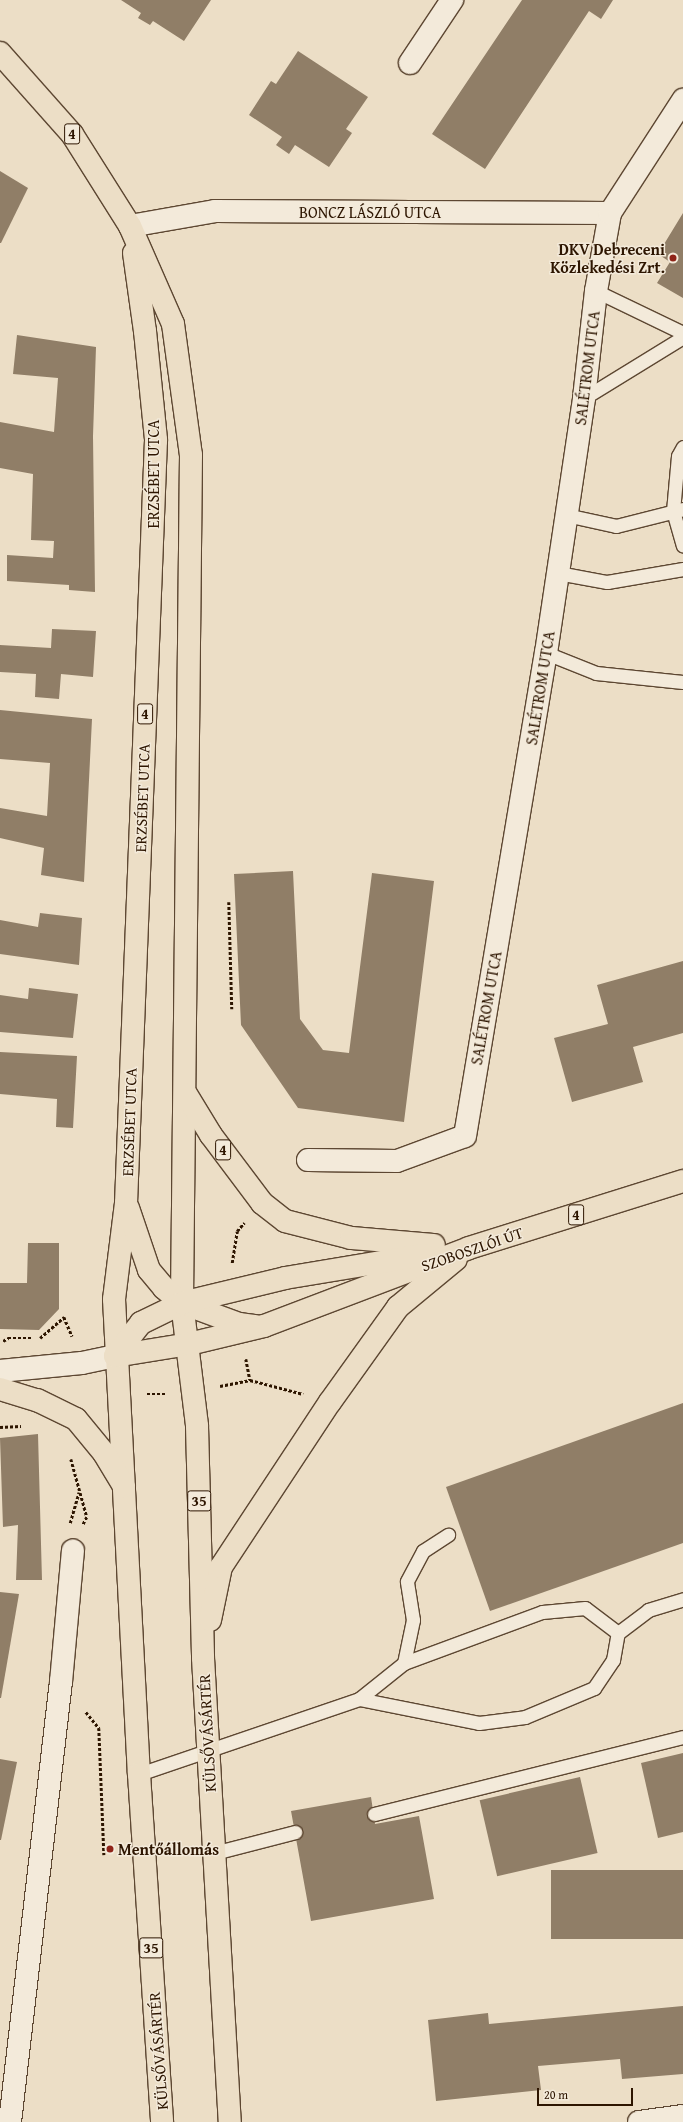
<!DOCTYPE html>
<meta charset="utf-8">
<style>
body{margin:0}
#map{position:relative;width:683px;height:2122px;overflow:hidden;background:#ecdec6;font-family:"Gentium Book Plus",serif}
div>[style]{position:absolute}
.building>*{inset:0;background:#907e67;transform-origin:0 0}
.path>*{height:2.5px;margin-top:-1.25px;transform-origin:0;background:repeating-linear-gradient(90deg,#2d1500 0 3px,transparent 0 5px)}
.roads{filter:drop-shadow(1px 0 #5d4732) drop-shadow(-1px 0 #5d4732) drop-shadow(0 1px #5d4732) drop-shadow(0 -1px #5d4732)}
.service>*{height:13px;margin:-6.5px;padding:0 6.5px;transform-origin:6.5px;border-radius:6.5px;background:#f3eada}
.minor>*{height:22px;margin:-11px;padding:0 11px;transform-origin:11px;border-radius:11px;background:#f3eada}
.tertiary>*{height:22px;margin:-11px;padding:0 11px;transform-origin:11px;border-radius:11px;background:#f3eada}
.primary>*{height:22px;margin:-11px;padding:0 11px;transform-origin:11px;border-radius:11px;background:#ecdec6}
.dots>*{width:11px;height:11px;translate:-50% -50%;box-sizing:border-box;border:2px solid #f3eada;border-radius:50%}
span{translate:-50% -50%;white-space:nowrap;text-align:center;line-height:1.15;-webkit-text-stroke:3px #f3eada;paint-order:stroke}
.shield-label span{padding:1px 3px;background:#f3eada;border:1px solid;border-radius:3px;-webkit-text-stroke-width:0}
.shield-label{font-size:15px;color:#2d1500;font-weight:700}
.street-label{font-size:16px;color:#2d1500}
.poi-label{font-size:16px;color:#2d1500;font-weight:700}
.right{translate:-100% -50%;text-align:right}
.left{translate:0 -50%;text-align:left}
.scale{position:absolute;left:537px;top:2088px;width:96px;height:18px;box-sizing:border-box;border:2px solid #2d1500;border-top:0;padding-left:5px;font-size:12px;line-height:14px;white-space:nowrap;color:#2d1500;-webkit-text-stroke:3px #f3eada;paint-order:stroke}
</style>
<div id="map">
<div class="building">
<i style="clip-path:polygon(121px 0,211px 0,184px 41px,153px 21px,150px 25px,138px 18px,141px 13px)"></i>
<i style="clip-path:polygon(522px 0,613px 0,601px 19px,589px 11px,485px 169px,432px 134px)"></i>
<i style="clip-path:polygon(298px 51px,368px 97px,346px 129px,352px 133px,329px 167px,295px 145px,289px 154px,276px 145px,282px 137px,249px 115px,271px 81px,276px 84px)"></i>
<i style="clip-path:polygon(0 171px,28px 188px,1px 243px,0 243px)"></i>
<i style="clip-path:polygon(683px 213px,683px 298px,657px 283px,670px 262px,658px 254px)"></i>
<i style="clip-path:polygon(17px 335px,96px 347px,93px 436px,95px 592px,69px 590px,69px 585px,7px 581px,7px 555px,53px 558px,54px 541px,31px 540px,33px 474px,0 468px,0 422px,54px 432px,58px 378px,13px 374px)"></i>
<i style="clip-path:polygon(52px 629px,96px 631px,93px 677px,61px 674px,59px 699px,35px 697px,36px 674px,0 672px,0 645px,51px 648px)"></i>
<i style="clip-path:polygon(0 710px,92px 719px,84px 882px,41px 875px,44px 848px,0 838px,0 808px,47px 816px,50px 763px,0 759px)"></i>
<i style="clip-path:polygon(293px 871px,300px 1019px,323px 1050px,349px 1053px,372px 873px,434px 881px,404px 1122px,298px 1108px,241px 1025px,234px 874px)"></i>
<i style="clip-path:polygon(40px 913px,82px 918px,79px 965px,0 954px,0 920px,38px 927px)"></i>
<i style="clip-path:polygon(683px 961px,683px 1033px,633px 1047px,643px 1082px,572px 1102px,554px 1038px,608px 1024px,597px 985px)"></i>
<i style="clip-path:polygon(29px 988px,78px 994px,73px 1038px,0 1032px,0 995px,28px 999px)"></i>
<i style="clip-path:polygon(0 1052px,77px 1056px,73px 1128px,56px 1127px,57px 1099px,0 1094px)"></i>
<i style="clip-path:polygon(28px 1243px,59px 1243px,59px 1309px,39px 1330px,0 1329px,0 1283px,27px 1283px)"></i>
<i style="clip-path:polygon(683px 1403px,683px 1543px,490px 1611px,446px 1487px)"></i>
<i style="clip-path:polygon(38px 1434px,42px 1580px,16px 1580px,18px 1525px,3px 1527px,0 1438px)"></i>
<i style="clip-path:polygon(0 1592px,19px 1594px,1px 1698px,0 1698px)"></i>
<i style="clip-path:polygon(683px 1753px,683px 1832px,658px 1838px,641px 1763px)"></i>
<i style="clip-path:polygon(0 1759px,17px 1762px,1px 1840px,0 1840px)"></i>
<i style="left:580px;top:1777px;width:78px;height:103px;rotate:77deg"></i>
<i style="clip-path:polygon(371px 1797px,375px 1824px,419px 1816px,434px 1899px,311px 1921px,291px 1811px)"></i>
<i style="left:683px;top:1870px;width:69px;height:132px;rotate:90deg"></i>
<i style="clip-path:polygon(683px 2006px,683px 2074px,622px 2079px,620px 2059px,538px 2066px,541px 2090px,436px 2101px,428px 2020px,488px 2013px,489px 2024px)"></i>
</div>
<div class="path">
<i style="left:229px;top:902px;width:107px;rotate:88.4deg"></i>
<i style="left:232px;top:1263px;width:32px;rotate:-81deg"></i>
<i style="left:237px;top:1231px;width:11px;rotate:-49deg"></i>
<i style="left:40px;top:1338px;width:32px;rotate:-41deg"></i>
<i style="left:64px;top:1317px;width:21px;rotate:67deg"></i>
<i style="left:3px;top:1341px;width:6px;rotate:-31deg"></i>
<i style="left:8px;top:1338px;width:25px"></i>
<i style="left:246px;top:1359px;width:21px;rotate:79deg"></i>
<i style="left:220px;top:1386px;width:31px;rotate:-11deg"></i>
<i style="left:250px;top:1380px;width:55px;rotate:14.8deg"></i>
<i style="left:147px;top:1394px;width:19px"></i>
<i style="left:0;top:1427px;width:21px;rotate:-3deg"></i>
<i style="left:71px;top:1459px;width:60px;rotate:74.6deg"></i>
<i style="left:87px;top:1517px;width:9px;rotate:117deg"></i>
<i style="left:70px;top:1523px;width:32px;rotate:-74deg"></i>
<i style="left:86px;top:1712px;width:21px;rotate:51deg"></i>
<i style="left:99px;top:1728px;width:127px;rotate:87.7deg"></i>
</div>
<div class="roads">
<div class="service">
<i style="left:596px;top:291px;width:97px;rotate:25.8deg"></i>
<i style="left:584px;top:398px;width:116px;rotate:-31.6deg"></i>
<i style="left:683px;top:447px;width:10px;rotate:119deg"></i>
<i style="left:678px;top:456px;width:55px;rotate:95.2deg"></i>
<i style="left:673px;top:511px;width:36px;rotate:74deg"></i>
<i style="left:566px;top:515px;width:51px;rotate:12.4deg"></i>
<i style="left:616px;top:526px;width:69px;rotate:-14.2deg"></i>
<i style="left:558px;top:573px;width:50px;rotate:10.4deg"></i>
<i style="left:607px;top:582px;width:77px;rotate:-9.7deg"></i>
<i style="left:546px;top:653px;width:54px;rotate:21.8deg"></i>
<i style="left:596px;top:673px;width:87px;rotate:5.9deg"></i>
<i style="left:618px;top:1633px;width:38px;rotate:-37deg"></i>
<i style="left:648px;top:1610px;width:37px;rotate:-17deg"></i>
<i style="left:359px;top:1699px;width:122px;rotate:11.3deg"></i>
<i style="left:479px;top:1723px;width:46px;rotate:-7.4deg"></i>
<i style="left:525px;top:1717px;width:75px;rotate:-22.8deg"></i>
<i style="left:594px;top:1688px;width:34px;rotate:-56deg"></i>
<i style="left:613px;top:1660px;width:27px;rotate:-80deg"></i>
<i style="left:618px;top:1633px;width:41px;rotate:-142.9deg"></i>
<i style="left:585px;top:1608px;width:43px;rotate:174.7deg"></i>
<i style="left:542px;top:1612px;width:147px;rotate:159.7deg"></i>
<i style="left:139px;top:1774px;width:232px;rotate:-18.8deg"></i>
<i style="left:359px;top:1699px;width:58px;rotate:-38.7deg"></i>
<i style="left:404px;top:1663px;width:44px;rotate:-78.2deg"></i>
<i style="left:413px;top:1620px;width:39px;rotate:-99deg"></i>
<i style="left:407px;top:1581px;width:34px;rotate:-62deg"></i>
<i style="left:423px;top:1551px;width:30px;rotate:-33deg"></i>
<i style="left:374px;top:1814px;width:318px;rotate:-14deg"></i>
<i style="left:214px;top:1853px;width:84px;rotate:-14.5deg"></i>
</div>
<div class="minor">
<i style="left:410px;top:63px;width:76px;rotate:-56.3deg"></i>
<i style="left:130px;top:226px;width:86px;rotate:-10deg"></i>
<i style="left:215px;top:211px;width:395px;rotate:0.3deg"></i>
<i style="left:308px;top:1160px;width:89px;rotate:0.6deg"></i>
<i style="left:397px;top:1161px;width:72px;rotate:-20.2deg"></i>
<i style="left:465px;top:1136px;width:490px;rotate:-80.5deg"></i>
<i style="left:546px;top:653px;width:258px;rotate:-81.5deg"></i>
<i style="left:584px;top:398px;width:108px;rotate:-83.6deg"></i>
<i style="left:596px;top:291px;width:79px;rotate:-79.8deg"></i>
<i style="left:610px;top:213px;width:135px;rotate:-57.1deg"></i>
<i style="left:10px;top:2122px;width:443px;rotate:-83.4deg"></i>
<i style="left:61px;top:1682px;width:132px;rotate:-84.8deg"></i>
<i style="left:639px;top:2122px;width:44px;rotate:-7.8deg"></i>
</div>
<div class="tertiary">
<i style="left:0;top:1371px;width:82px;rotate:-5.6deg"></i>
<i style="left:82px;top:1363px;width:34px;rotate:-12deg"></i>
</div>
<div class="primary">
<i style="left:0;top:53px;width:108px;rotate:48.4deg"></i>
<i style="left:72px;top:134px;width:109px;rotate:57.8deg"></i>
<i style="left:130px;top:226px;width:107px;rotate:66.3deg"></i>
<i style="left:173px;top:324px;width:132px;rotate:82.2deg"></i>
<i style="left:191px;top:455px;width:848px;rotate:90.61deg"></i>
<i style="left:182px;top:1303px;width:124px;rotate:83deg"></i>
<i style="left:197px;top:1426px;width:232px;rotate:88.5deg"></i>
<i style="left:203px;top:1658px;width:465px;rotate:86.7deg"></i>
<i style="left:134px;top:253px;width:79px;rotate:82deg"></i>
<i style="left:145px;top:331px;width:110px;rotate:84.2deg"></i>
<i style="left:156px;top:440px;width:764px;rotate:92.25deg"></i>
<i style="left:126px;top:1203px;width:97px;rotate:97.1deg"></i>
<i style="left:114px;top:1299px;width:476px;rotate:87deg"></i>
<i style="left:139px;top:1774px;width:349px;rotate:86.2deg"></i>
<i style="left:186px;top:1094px;width:48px;rotate:58.6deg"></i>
<i style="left:211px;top:1135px;width:85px;rotate:53.1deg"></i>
<i style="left:262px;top:1203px;width:29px;rotate:38deg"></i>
<i style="left:285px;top:1221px;width:68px;rotate:14.4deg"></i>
<i style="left:351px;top:1238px;width:83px;rotate:4.8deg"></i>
<i style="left:128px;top:1208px;width:65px;rotate:71.3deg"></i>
<i style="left:149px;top:1270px;width:23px;rotate:50deg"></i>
<i style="left:164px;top:1288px;width:23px;rotate:40deg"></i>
<i style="left:182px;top:1303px;width:61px;rotate:20.2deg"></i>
<i style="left:239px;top:1324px;width:17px;rotate:7deg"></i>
<i style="left:115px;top:1356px;width:75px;rotate:-9.2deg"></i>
<i style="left:189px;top:1344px;width:77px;rotate:-13.5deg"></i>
<i style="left:264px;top:1326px;width:219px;rotate:-20.8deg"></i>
<i style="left:469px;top:1248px;width:224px;rotate:-17.4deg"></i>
<i style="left:115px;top:1356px;width:42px;rotate:-51.8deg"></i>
<i style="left:141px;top:1323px;width:46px;rotate:-26deg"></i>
<i style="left:182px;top:1303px;width:106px;rotate:-13.6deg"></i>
<i style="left:285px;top:1278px;width:141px;rotate:-9.4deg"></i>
<i style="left:0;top:1389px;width:39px;rotate:17deg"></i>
<i style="left:37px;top:1400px;width:43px;rotate:26deg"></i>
<i style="left:76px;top:1419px;width:44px;rotate:50.5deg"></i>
<i style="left:104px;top:1453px;width:39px;rotate:59deg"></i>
<i style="left:210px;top:1620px;width:54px;rotate:-78.3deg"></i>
<i style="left:221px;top:1567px;width:198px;rotate:-56.6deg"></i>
<i style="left:330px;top:1402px;width:117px;rotate:-54.4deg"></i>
<i style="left:398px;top:1307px;width:75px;rotate:-39.6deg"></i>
</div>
</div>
<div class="dots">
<i style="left:673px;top:258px;background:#8f2418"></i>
<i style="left:110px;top:1849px;background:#8f2418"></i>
</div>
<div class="shield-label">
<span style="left:72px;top:134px">4</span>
<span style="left:145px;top:714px">4</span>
<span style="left:223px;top:1150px">4</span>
<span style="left:576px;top:1215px">4</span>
<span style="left:199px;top:1501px">35</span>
<span style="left:151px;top:1948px">35</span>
</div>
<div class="street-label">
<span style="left:370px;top:212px">BONCZ LÁSZLÓ UTCA</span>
<span style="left:587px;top:368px;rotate:-83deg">SALÉTROM UTCA</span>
<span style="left:153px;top:474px;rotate:-90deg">ERZSÉBET UTCA</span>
<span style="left:540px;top:688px;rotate:-81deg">SALÉTROM UTCA</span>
<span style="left:142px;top:798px;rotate:-88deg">ERZSÉBET UTCA</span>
<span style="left:486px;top:1008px;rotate:-80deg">SALÉTROM UTCA</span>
<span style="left:129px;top:1122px;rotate:-88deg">ERZSÉBET UTCA</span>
<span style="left:472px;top:1249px;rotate:-19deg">SZOBOSZLÓI ÚT</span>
<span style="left:207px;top:1733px;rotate:-93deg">KÜLSŐVÁSÁRTÉR</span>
<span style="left:158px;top:2051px;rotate:-94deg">KÜLSŐVÁSÁRTÉR</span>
</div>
<div class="poi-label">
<span class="right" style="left:665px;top:258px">DKV Debreceni<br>Közlekedési Zrt.</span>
<span class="left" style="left:118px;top:1849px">Mentőállomás</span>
</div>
<div class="scale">20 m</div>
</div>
